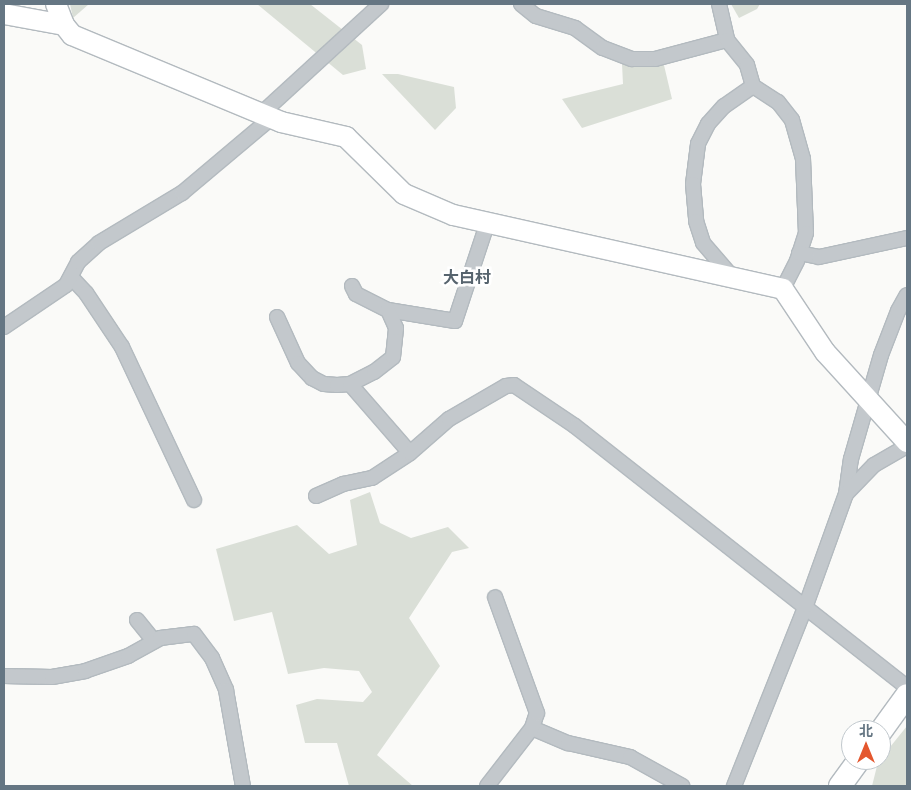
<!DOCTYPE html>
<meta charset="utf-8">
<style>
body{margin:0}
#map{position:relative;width:911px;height:790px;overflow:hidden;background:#fafaf8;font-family:"IBM Plex Sans","Noto Sans SC",sans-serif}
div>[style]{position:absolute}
.green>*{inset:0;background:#dadfd7}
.roads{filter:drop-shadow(1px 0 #b3babf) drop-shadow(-1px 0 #b3babf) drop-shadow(0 1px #b3babf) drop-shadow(0 -1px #b3babf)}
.street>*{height:14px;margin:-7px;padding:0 7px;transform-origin:7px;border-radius:7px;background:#c3c8cc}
.secondary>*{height:20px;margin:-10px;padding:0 10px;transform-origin:10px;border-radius:10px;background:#fff}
.primary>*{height:22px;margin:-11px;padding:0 11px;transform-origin:11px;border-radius:11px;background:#fff}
span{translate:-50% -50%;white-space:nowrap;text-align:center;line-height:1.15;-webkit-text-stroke:5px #fff;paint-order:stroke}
.quarter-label{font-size:16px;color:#57646e;font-weight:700}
.frame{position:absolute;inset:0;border:5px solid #657683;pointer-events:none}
.north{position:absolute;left:841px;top:720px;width:50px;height:50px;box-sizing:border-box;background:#fff;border:1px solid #c1c8cd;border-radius:50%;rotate:0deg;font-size:14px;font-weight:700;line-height:20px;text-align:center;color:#657683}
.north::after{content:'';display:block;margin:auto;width:18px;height:22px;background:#e4572e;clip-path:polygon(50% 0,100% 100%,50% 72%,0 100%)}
</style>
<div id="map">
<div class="green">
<i style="clip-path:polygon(70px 4px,89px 4px,73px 18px)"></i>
<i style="clip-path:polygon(257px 4px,310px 4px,362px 45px,366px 69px,343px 75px)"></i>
<i style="clip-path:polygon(731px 4px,760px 4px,757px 9px,739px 18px)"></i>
<i style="clip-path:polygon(663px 61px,672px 99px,582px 128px,562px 99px,623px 84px,622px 64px)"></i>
<i style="clip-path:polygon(382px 74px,398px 74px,454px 87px,456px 108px,435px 130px)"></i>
<i style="clip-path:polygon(370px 492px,380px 523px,411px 538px,448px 527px,469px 548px,452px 552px,409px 618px,440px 666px,377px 755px,413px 786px,349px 786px,337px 743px,305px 743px,296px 705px,317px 699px,363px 702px,372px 692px,359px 671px,324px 668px,288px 674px,272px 612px,234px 621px,216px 549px,297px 525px,329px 554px,357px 545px,350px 500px)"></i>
<i style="clip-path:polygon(907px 726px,907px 786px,872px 786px,878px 762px)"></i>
</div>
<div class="roads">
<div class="street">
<i style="left:521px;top:4px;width:19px;rotate:39deg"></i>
<i style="left:536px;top:16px;width:41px;rotate:17.1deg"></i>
<i style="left:575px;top:28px;width:34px;rotate:36deg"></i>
<i style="left:603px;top:48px;width:31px;rotate:21deg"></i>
<i style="left:632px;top:59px;width:23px"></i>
<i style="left:655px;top:59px;width:74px;rotate:-14.8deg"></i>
<i style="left:719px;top:4px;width:37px;rotate:77deg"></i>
<i style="left:727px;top:40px;width:32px;rotate:51deg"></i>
<i style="left:747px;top:65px;width:22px;rotate:74deg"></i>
<i style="left:753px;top:86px;width:35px;rotate:145deg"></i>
<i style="left:724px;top:106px;width:24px;rotate:132deg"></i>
<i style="left:708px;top:124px;width:22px;rotate:117deg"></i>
<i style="left:698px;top:144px;width:40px;rotate:97.1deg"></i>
<i style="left:693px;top:184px;width:37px;rotate:85deg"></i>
<i style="left:696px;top:221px;width:23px;rotate:72deg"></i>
<i style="left:703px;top:243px;width:48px;rotate:49.3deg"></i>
<i style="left:753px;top:86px;width:30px;rotate:33deg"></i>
<i style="left:778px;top:102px;width:23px;rotate:52deg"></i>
<i style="left:792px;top:120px;width:41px;rotate:74.2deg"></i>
<i style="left:803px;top:159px;width:74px;rotate:87.7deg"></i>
<i style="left:806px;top:233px;width:29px;rotate:108deg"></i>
<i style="left:797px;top:261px;width:31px;rotate:117deg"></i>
<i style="left:261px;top:114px;width:163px;rotate:-42.5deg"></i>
<i style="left:799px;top:253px;width:20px;rotate:11deg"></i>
<i style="left:819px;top:257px;width:90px;rotate:-12.2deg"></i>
<i style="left:71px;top:277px;width:22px;rotate:47deg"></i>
<i style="left:86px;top:293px;width:65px;rotate:56.3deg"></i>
<i style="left:122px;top:347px;width:169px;rotate:64.8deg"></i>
<i style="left:352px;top:286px;width:9px;rotate:63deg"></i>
<i style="left:356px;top:294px;width:36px;rotate:27deg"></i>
<i style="left:388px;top:310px;width:68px;rotate:9.3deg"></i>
<i style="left:455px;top:321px;width:102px;rotate:-71.7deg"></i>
<i style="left:277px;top:317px;width:51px;rotate:65.5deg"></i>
<i style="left:298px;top:363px;width:21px;rotate:47deg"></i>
<i style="left:312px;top:378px;width:13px;rotate:27deg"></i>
<i style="left:324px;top:384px;width:13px;rotate:4deg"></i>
<i style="left:337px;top:385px;width:13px;rotate:-4deg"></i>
<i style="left:350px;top:384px;width:27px;rotate:-27deg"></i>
<i style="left:374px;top:372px;width:24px;rotate:-38deg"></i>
<i style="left:393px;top:357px;width:29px;rotate:-84deg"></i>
<i style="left:396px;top:328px;width:20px;rotate:-114deg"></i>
<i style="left:4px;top:327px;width:75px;rotate:-34.1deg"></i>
<i style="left:66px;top:285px;width:26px;rotate:-62deg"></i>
<i style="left:78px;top:262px;width:28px;rotate:-42deg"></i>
<i style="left:99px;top:243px;width:97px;rotate:-31.1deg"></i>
<i style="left:182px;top:193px;width:116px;rotate:-40.1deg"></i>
<i style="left:350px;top:384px;width:91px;rotate:49deg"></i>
<i style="left:846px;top:494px;width:35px;rotate:-82deg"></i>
<i style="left:851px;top:459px;width:108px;rotate:-73.9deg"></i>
<i style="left:881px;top:355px;width:47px;rotate:-68.9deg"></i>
<i style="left:898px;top:311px;width:18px;rotate:-61deg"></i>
<i style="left:316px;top:496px;width:30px;rotate:-24deg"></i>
<i style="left:343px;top:484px;width:30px;rotate:-12deg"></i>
<i style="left:372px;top:478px;width:45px;rotate:-33.3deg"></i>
<i style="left:410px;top:453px;width:52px;rotate:-41.1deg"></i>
<i style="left:449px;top:419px;width:66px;rotate:-30.1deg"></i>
<i style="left:506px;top:386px;width:8px;rotate:-7deg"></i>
<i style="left:514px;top:385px;width:73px;rotate:33.9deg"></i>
<i style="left:575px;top:426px;width:422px;rotate:38.2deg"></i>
<i style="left:137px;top:620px;width:27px;rotate:51deg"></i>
<i style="left:4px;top:676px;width:48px;rotate:1.2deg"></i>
<i style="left:52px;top:677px;width:34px;rotate:-10deg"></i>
<i style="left:85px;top:671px;width:46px;rotate:-19.2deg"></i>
<i style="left:128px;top:656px;width:37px;rotate:-29deg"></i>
<i style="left:160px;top:638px;width:34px;rotate:-7deg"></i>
<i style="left:194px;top:634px;width:30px;rotate:53deg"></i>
<i style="left:212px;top:658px;width:35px;rotate:66deg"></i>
<i style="left:226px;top:690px;width:97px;rotate:80deg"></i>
<i style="left:532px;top:728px;width:39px;rotate:23deg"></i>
<i style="left:568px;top:743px;width:64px;rotate:12.7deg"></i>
<i style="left:630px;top:757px;width:60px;rotate:29.1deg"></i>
<i style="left:487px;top:786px;width:73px;rotate:-52.2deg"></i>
<i style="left:532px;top:728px;width:16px;rotate:-72deg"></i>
<i style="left:537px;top:713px;width:123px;rotate:-109.9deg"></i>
<i style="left:734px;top:786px;width:195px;rotate:-68.3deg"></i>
<i style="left:806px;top:605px;width:118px;rotate:-70.2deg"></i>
<i style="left:846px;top:494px;width:40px;rotate:-46deg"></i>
<i style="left:874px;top:465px;width:38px;rotate:-30deg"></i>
</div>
<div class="secondary">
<i style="left:56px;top:4px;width:22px;rotate:69deg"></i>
<i style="left:64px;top:25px;width:13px;rotate:51deg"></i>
<i style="left:72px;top:35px;width:226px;rotate:22.6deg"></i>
<i style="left:281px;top:122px;width:67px;rotate:13deg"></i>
<i style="left:346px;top:137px;width:81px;rotate:44.5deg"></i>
<i style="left:404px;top:194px;width:53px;rotate:23.2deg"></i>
<i style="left:453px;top:215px;width:338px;rotate:12.6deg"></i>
<i style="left:783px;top:289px;width:76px;rotate:56.3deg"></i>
<i style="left:825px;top:352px;width:122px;rotate:47.7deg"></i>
<i style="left:4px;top:14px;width:61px;rotate:10.4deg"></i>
</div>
<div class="primary">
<i style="left:881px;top:731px;width:44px;rotate:-54.2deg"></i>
<i style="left:840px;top:786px;width:32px;rotate:-54deg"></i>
</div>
</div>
<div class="quarter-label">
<span style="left:467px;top:277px">大白村</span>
</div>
<div class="frame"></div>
<div class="north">北</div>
</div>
